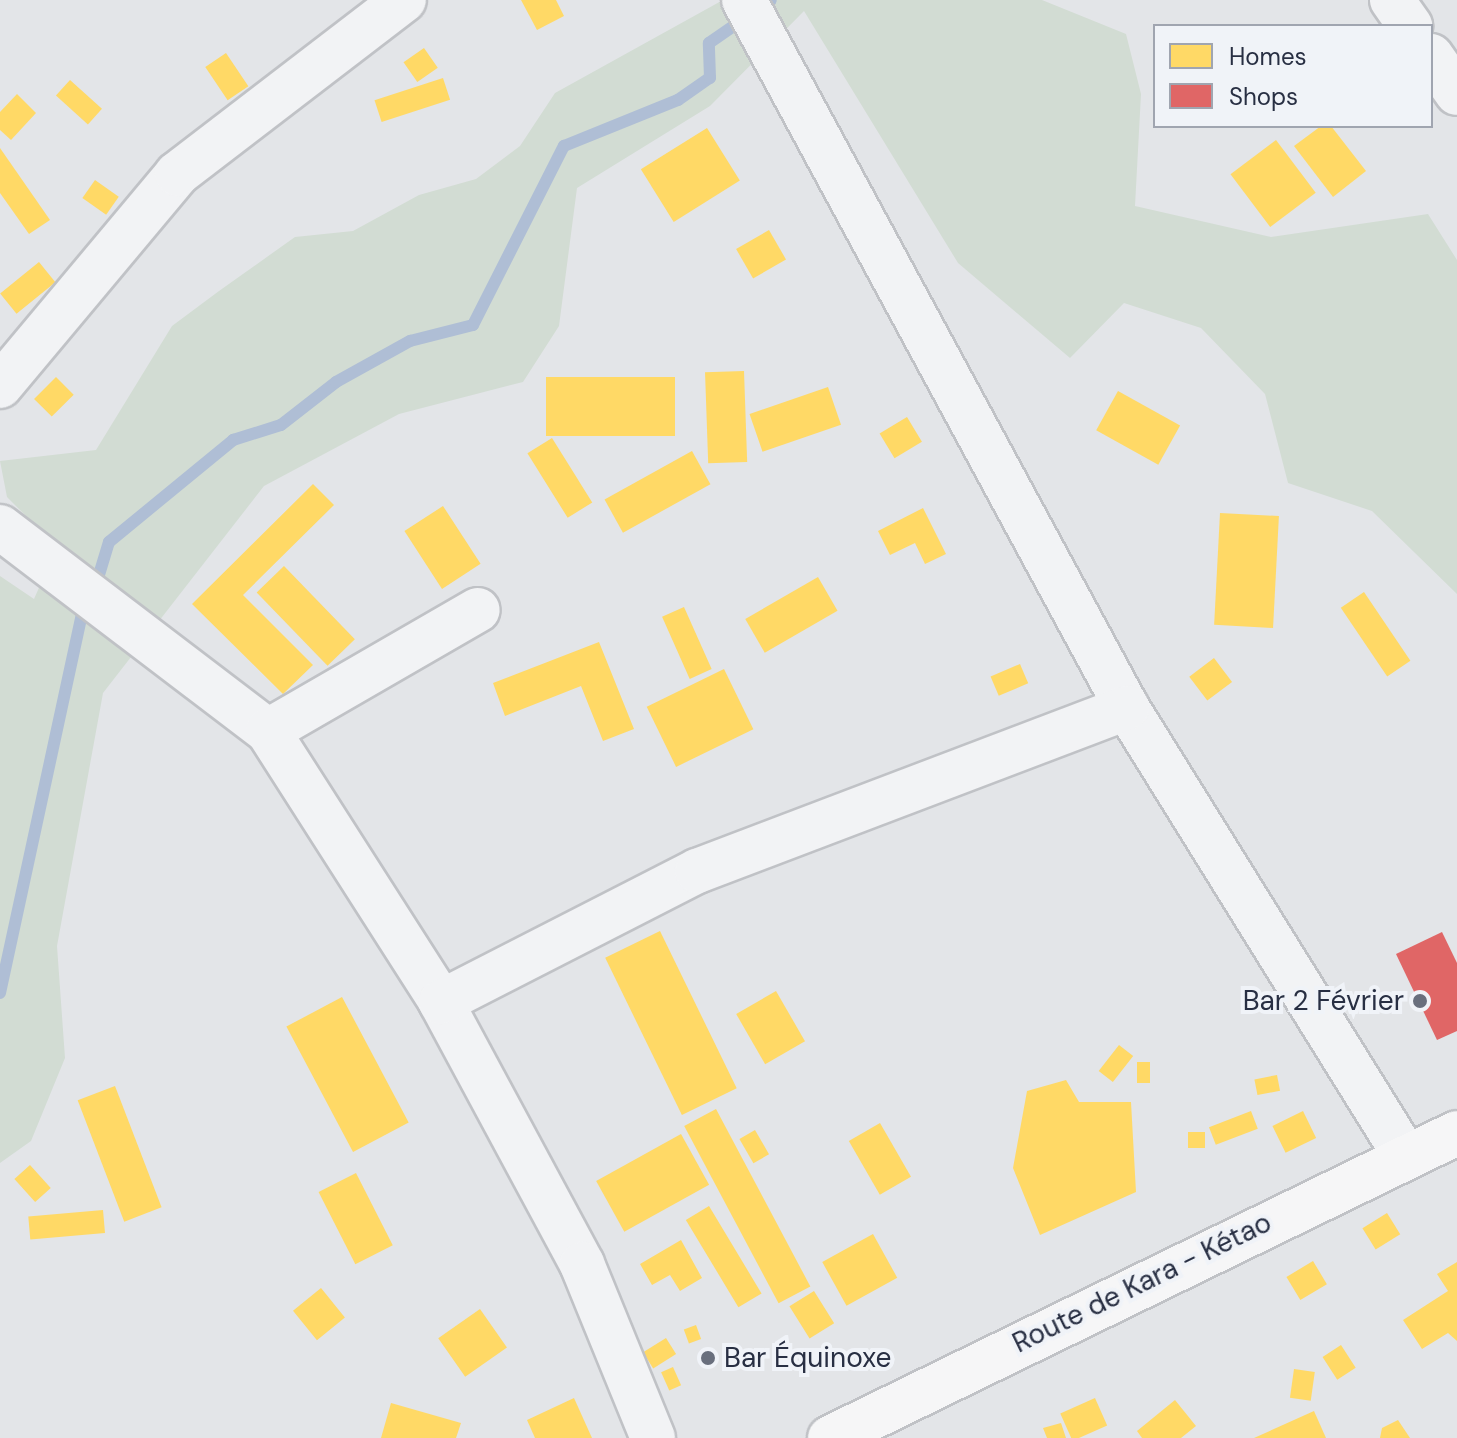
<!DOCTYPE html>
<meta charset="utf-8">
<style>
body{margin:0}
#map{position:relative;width:1457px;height:1438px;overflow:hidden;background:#e3e5e8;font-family:"DM Sans",sans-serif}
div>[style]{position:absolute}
.green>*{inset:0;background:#d2dcd3}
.homes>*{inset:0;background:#ffd966;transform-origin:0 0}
.shops>*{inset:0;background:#e06666}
.stream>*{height:12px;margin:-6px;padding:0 6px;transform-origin:6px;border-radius:6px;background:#afbed5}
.roads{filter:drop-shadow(2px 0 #c0c2c6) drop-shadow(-2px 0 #c0c2c6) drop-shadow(0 2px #c0c2c6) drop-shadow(0 -2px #c0c2c6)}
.minor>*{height:44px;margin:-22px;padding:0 22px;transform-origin:22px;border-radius:22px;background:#f2f3f5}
.primary>*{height:44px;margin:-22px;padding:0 22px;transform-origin:22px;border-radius:22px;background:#f6f6f7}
.dots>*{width:22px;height:22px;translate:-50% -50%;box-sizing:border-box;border:4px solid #f0f3f8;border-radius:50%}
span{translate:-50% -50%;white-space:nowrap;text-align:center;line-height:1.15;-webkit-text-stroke:8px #f0f3f8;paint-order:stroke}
.poi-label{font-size:28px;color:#282f43}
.right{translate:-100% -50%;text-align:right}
.left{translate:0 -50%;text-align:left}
.street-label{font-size:28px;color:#282f43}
.legend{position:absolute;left:1153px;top:24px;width:280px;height:104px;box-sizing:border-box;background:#f0f3f8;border:2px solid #a0a5b0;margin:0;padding:10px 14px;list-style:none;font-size:24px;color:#282f43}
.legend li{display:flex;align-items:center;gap:16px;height:40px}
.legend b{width:40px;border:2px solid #a0a5b0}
</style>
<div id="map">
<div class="green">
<i style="clip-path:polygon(723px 0,1042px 0,1126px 34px,1141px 94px,1135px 206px,1271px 237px,1428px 214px,1457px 260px,1457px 594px,1372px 511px,1288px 483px,1265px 394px,1201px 328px,1124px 303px,1070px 358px,958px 263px,804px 11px,710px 106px,577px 188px,559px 326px,523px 382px,399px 414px,264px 486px,103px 693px,57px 946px,65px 1058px,31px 1141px,0 1163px,0 576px,34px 599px,57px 547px,7px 497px,0 461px,96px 450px,172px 326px,219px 291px,295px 237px,353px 231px,419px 195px,476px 179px,520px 146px,555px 93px)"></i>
</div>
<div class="homes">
<i style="clip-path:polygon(521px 0,556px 0,564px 16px,537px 30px)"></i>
<i style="left:424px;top:48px;width:24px;height:25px;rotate:55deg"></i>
<i style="left:226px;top:53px;width:40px;height:25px;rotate:56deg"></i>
<i style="left:443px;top:78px;width:23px;height:72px;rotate:72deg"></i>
<i style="left:70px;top:80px;width:43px;height:21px;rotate:42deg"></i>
<i style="clip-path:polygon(17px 94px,36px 113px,11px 140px,0 130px,0 112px)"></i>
<i style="clip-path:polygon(1321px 126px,1331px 126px,1366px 171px,1333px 197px,1294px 146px)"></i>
<i style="left:707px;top:128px;width:62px;height:78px;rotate:58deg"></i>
<i style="left:1276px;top:140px;width:66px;height:57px;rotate:53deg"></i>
<i style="clip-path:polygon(0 148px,50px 220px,29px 234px,0 193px)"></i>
<i style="left:95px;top:180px;width:29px;height:22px;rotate:35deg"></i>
<i style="left:769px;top:230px;width:34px;height:38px;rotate:60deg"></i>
<i style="left:39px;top:262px;width:26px;height:50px;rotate:51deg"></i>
<i style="left:744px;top:371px;width:91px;height:39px;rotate:88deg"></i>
<i style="left:56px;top:377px;width:25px;height:31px;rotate:45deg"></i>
<i style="left:546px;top:377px;width:129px;height:59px"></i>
<i style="left:828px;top:387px;width:40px;height:83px;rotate:71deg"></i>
<i style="left:1118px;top:391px;width:71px;height:45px;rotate:29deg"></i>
<i style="left:907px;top:417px;width:29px;height:32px;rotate:59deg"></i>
<i style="left:552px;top:438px;width:76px;height:29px;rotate:58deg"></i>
<i style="left:692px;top:451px;width:38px;height:100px;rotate:61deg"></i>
<i style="clip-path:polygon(313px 484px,334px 505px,243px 595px,313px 665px,283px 694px,192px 604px)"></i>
<i style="left:443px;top:506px;width:69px;height:46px;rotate:57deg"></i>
<i style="clip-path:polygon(923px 508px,946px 554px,925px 564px,915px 543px,890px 555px,878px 531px)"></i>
<i style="left:1220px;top:513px;width:59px;height:112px;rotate:3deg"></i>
<i style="left:284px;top:566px;width:102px;height:38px;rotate:46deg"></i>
<i style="left:818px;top:577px;width:39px;height:84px;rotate:60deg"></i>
<i style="left:1364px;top:592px;width:83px;height:28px;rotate:56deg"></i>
<i style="left:684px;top:607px;width:68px;height:24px;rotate:66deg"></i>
<i style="clip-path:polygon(599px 642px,634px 729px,603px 741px,581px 686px,505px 716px,493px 683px)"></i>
<i style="left:1214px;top:658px;width:30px;height:31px;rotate:53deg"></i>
<i style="left:1020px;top:664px;width:21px;height:32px;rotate:67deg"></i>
<i style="left:724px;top:669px;width:67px;height:86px;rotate:64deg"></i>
<i style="left:660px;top:931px;width:175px;height:61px;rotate:64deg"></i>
<i style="left:776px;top:991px;width:58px;height:46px;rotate:60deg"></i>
<i style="left:342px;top:997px;width:142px;height:63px;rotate:62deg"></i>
<i style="left:1119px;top:1045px;width:18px;height:33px;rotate:38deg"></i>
<i style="left:1137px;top:1062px;width:13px;height:21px"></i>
<i style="left:1277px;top:1075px;width:16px;height:23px;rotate:79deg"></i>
<i style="clip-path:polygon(1066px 1080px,1079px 1102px,1131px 1102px,1136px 1192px,1040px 1235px,1013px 1168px,1027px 1091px)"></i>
<i style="left:115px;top:1086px;width:130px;height:40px;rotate:69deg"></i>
<i style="left:716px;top:1109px;width:201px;height:36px;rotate:62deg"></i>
<i style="left:1251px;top:1111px;width:19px;height:45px;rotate:69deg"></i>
<i style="left:1303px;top:1111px;width:30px;height:34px;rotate:64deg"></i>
<i style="left:880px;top:1123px;width:62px;height:36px;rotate:60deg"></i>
<i style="left:755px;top:1130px;width:28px;height:18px;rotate:60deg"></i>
<i style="left:1188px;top:1132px;width:17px;height:16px"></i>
<i style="left:681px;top:1134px;width:58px;height:97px;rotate:61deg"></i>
<i style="left:30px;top:1165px;width:31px;height:21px;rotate:48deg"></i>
<i style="left:356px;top:1173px;width:81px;height:42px;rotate:63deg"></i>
<i style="left:709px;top:1206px;width:102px;height:27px;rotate:59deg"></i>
<i style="left:103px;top:1210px;width:23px;height:75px;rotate:85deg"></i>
<i style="left:1387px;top:1213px;width:25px;height:29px;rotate:58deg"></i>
<i style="left:873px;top:1234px;width:50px;height:58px;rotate:61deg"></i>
<i style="clip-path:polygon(681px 1240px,702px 1278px,680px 1291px,670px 1275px,652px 1285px,640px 1264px)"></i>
<i style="left:1313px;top:1261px;width:27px;height:31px;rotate:59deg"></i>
<i style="clip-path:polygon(1457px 1262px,1457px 1341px,1448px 1333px,1422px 1349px,1403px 1320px,1448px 1291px,1437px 1274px)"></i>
<i style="left:321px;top:1288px;width:38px;height:36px;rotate:51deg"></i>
<i style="left:814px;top:1291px;width:38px;height:29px;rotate:58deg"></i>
<i style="left:480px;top:1309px;width:47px;height:51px;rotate:55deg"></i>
<i style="left:696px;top:1325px;width:15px;height:13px;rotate:70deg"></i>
<i style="left:666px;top:1338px;width:19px;height:27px;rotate:58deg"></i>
<i style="left:1341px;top:1345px;width:27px;height:22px;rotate:57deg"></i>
<i style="left:673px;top:1367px;width:20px;height:13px;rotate:66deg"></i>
<i style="left:1294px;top:1369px;width:21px;height:29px;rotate:8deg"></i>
<i style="clip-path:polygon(574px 1398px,592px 1438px,535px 1438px,527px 1420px)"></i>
<i style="left:1095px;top:1398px;width:30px;height:38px;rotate:66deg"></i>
<i style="clip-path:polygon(1175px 1400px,1196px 1426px,1181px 1438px,1142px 1438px,1137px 1431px)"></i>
<i style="clip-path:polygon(391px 1403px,461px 1423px,456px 1438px,381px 1438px)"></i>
<i style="clip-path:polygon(1314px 1411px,1326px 1438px,1254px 1438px)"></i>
<i style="clip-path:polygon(1398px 1420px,1410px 1438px,1380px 1438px,1382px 1428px)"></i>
<i style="clip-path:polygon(1061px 1423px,1066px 1438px,1047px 1438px,1043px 1428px)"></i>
</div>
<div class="shops">
<i style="clip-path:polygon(1442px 932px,1457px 963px,1457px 1031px,1437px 1040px,1396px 954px)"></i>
</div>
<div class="stream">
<i style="left:95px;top:588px;width:48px;rotate:-73.1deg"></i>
<i style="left:109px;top:542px;width:161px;rotate:-39.4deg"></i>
<i style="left:233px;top:440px;width:50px;rotate:-17.4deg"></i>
<i style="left:281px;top:425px;width:70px;rotate:-38deg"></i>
<i style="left:336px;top:382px;width:85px;rotate:-29deg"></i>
<i style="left:410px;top:341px;width:65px;rotate:-14.3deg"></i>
<i style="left:473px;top:325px;width:201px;rotate:-63.1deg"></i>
<i style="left:564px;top:146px;width:123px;rotate:-22deg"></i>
<i style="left:678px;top:100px;width:39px;rotate:-35deg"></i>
<i style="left:710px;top:78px;width:35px;rotate:-92deg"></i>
<i style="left:709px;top:43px;width:75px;rotate:-34.7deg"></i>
<i style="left:0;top:993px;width:399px;rotate:-77.8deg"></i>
</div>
<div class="roads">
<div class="minor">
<i style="left:744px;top:0;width:805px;rotate:61.59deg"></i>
<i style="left:1127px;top:708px;width:529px;rotate:58.14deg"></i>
<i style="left:1392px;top:0;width:32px;rotate:55deg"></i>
<i style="left:1431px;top:56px;width:45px;rotate:54.9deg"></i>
<i style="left:0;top:386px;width:276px;rotate:-50.1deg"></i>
<i style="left:177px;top:174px;width:286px;rotate:-37.5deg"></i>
<i style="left:0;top:527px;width:337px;rotate:37.3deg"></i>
<i style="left:268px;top:731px;width:322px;rotate:57.4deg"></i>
<i style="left:441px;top:1002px;width:298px;rotate:61.7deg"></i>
<i style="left:582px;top:1264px;width:188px;rotate:67.8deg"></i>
<i style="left:268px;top:731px;width:242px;rotate:-30deg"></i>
<i style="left:441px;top:1002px;width:288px;rotate:-27.1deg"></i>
<i style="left:697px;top:871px;width:460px;rotate:-20.8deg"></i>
</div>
<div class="primary">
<i style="left:830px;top:1438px;width:697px;rotate:-25.94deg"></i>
</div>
</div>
<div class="dots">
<i style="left:1420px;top:1001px;background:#696f7d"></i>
<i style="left:708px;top:1358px;background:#696f7d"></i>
</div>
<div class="poi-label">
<span class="right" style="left:1404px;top:1001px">Bar 2 Février</span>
<span class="left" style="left:724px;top:1358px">Bar Équinoxe</span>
</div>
<div class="street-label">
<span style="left:1142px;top:1283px;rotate:-26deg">Route de Kara - Kétao</span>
</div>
<ul class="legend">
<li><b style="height:22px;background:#ffd966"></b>Homes</li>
<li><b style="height:22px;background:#e06666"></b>Shops</li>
</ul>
</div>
